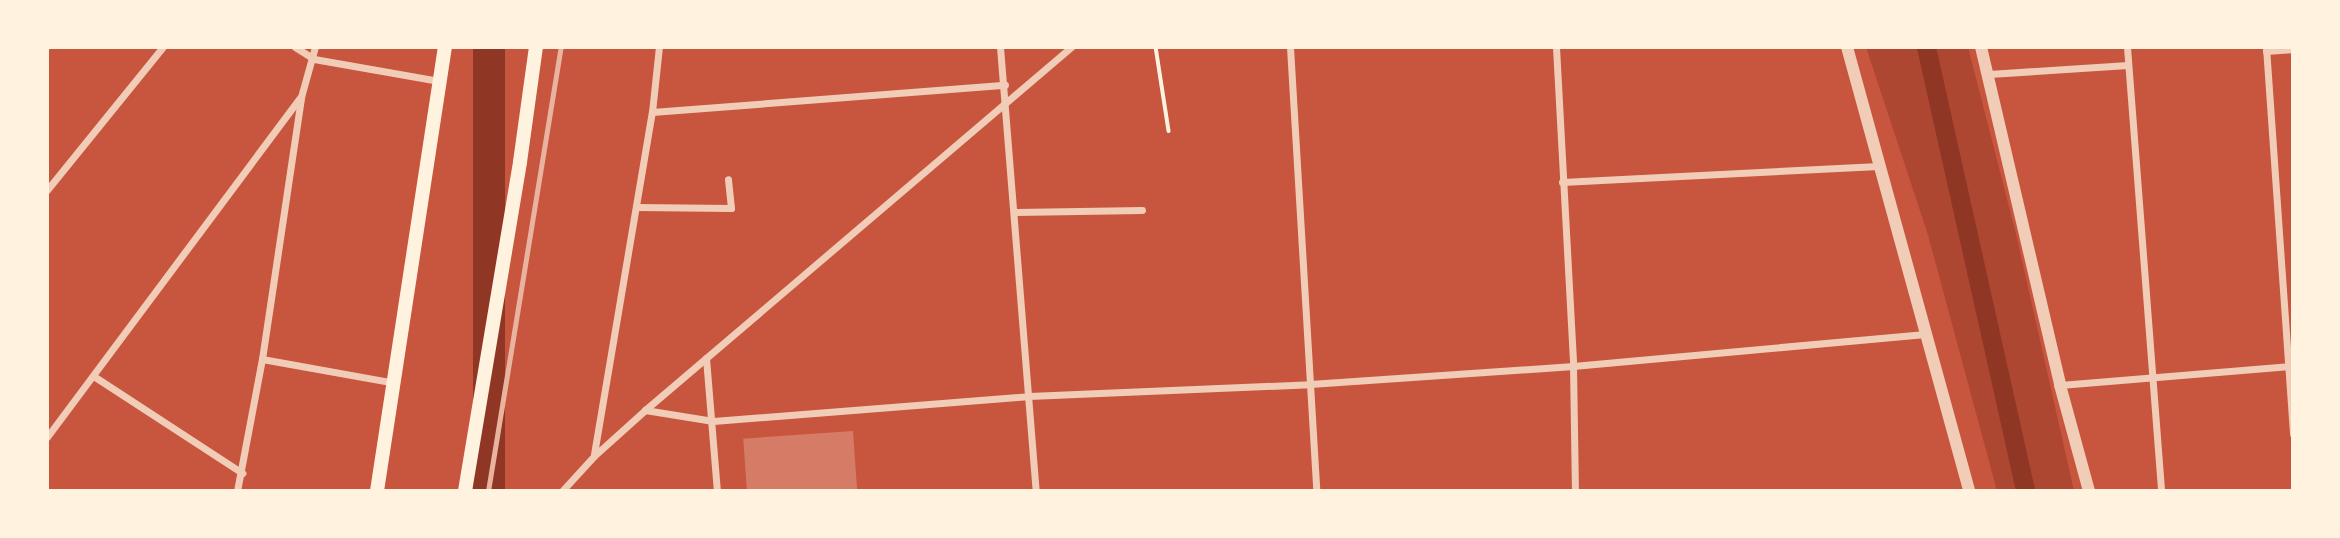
<!DOCTYPE html>
<style>
body{margin:0}
#map{position:relative;width:2340px;height:538px;overflow:hidden;background:#c8553d;font-family:"Roboto Condensed",sans-serif}
div>[style]{position:absolute}
.green>*{inset:0;background:#ae4732}
.water>*{inset:0;background:#8f3625;transform-origin:0 0}
.canal>*{height:19px;margin:-9.5px;padding:0 9.5px;transform-origin:9.5px;border-radius:9.5px;background:#8f3625}
.building>*{inset:0;background:#d67c66;transform-origin:0 0}
.path>*{height:3.5px;margin:-1.75px;padding:0 1.75px;transform-origin:1.75px;border-radius:1.75px;background:#fff3e0}
.minor>*{height:7px;margin:-3.5px;padding:0 3.5px;transform-origin:3.5px;border-radius:3.5px;background:#f1ccb7}
.tertiary>*{height:12px;margin:-6px;padding:0 6px;transform-origin:6px;border-radius:6px;background:#f1ccb7}
.secondary>*{height:14px;margin:-7px;padding:0 7px;transform-origin:7px;border-radius:7px;background:#fff3e0}
.rail>*{height:5px;margin:-2.5px;padding:0 2.5px;transform-origin:2.5px;border-radius:2.5px;background:#e9b49f}
span{translate:-50% -50%;white-space:nowrap;text-align:center;line-height:1.15;-webkit-text-stroke:5px #fff3e0;paint-order:stroke}
.frame{position:absolute;inset:0;border:49px solid #fff3e0;pointer-events:none}
</style>
<div id="map">
<div class="green">
<i style="clip-path:polygon(1866px 47px,1968px 47px,2017px 238px,2074px 491px,1997px 491px,1928px 235px)"></i>
</div>
<div class="water">
<i style="left:473px;top:47px;width:32px;height:449px"></i>
</div>
<div class="canal">
<i style="left:1926px;top:47px;width:455px;rotate:77.4deg"></i>
</div>
<div class="building">
<i style="left:853px;top:431px;width:60px;height:110px;rotate:86deg"></i>
</div>
<div class="path">
<i style="left:1156px;top:47px;width:85px;rotate:81.2deg"></i>
</div>
<div class="minor">
<i style="left:295px;top:47px;width:22px;rotate:32deg"></i>
<i style="left:314px;top:59px;width:127px;rotate:10deg"></i>
<i style="left:1000px;top:47px;width:445px;rotate:85.4deg"></i>
<i style="left:1290px;top:47px;width:445px;rotate:86.6deg"></i>
<i style="left:1556px;top:47px;width:319px;rotate:86.9deg"></i>
<i style="left:1573px;top:366px;width:125px;rotate:89.1deg"></i>
<i style="left:2127px;top:47px;width:445px;rotate:85.6deg"></i>
<i style="left:2266px;top:47px;width:388px;rotate:86deg"></i>
<i style="left:2266px;top:51px;width:27px;rotate:-4deg"></i>
<i style="left:1989px;top:74px;width:139px;rotate:-3.7deg"></i>
<i style="left:652px;top:112px;width:354px;rotate:-4.4deg"></i>
<i style="left:1562px;top:182px;width:317px;rotate:-2.9deg"></i>
<i style="left:47px;top:190px;width:184px;rotate:-51deg"></i>
<i style="left:636px;top:207px;width:95px;rotate:0.6deg"></i>
<i style="left:731px;top:208px;width:29px;rotate:-96deg"></i>
<i style="left:1014px;top:212px;width:128px;rotate:-0.9deg"></i>
<i style="left:706px;top:358px;width:133px;rotate:85.3deg"></i>
<i style="left:262px;top:359px;width:135px;rotate:10.2deg"></i>
<i style="left:95px;top:377px;width:176px;rotate:33.1deg"></i>
<i style="left:2060px;top:385px;width:233px;rotate:-4.7deg"></i>
<i style="left:645px;top:410px;width:69px;rotate:9.2deg"></i>
<i style="left:713px;top:421px;width:317px;rotate:-4.5deg"></i>
<i style="left:1029px;top:396px;width:281px;rotate:-2.4deg"></i>
<i style="left:1310px;top:384px;width:264px;rotate:-3.9deg"></i>
<i style="left:1573px;top:366px;width:351px;rotate:-5.2deg"></i>
<i style="left:47px;top:437px;width:423px;rotate:-53.3deg"></i>
<i style="left:594px;top:454px;width:347px;rotate:-80.4deg"></i>
<i style="left:652px;top:112px;width:65px;rotate:-83.9deg"></i>
<i style="left:237px;top:491px;width:134px;rotate:-79.3deg"></i>
<i style="left:262px;top:359px;width:265px;rotate:-81.5deg"></i>
<i style="left:301px;top:97px;width:52px;rotate:-74.4deg"></i>
<i style="left:562px;top:491px;width:47px;rotate:-47.6deg"></i>
<i style="left:594px;top:456px;width:69px;rotate:-42deg"></i>
<i style="left:645px;top:410px;width:560px;rotate:-40.43deg"></i>
</div>
<div class="tertiary">
<i style="left:1847px;top:47px;width:460px;rotate:74.6deg"></i>
<i style="left:1981px;top:47px;width:347px;rotate:76.8deg"></i>
<i style="left:2060px;top:385px;width:110px;rotate:74.7deg"></i>
</div>
<div class="secondary">
<i style="left:377px;top:491px;width:449px;rotate:-81.3deg"></i>
<i style="left:465px;top:491px;width:334px;rotate:-80.5deg"></i>
<i style="left:520px;top:162px;width:116px;rotate:-82.1deg"></i>
</div>
<div class="rail">
<i style="left:488px;top:491px;width:450px;rotate:-80.7deg"></i>
</div>
<div class="frame"></div>
</div>
